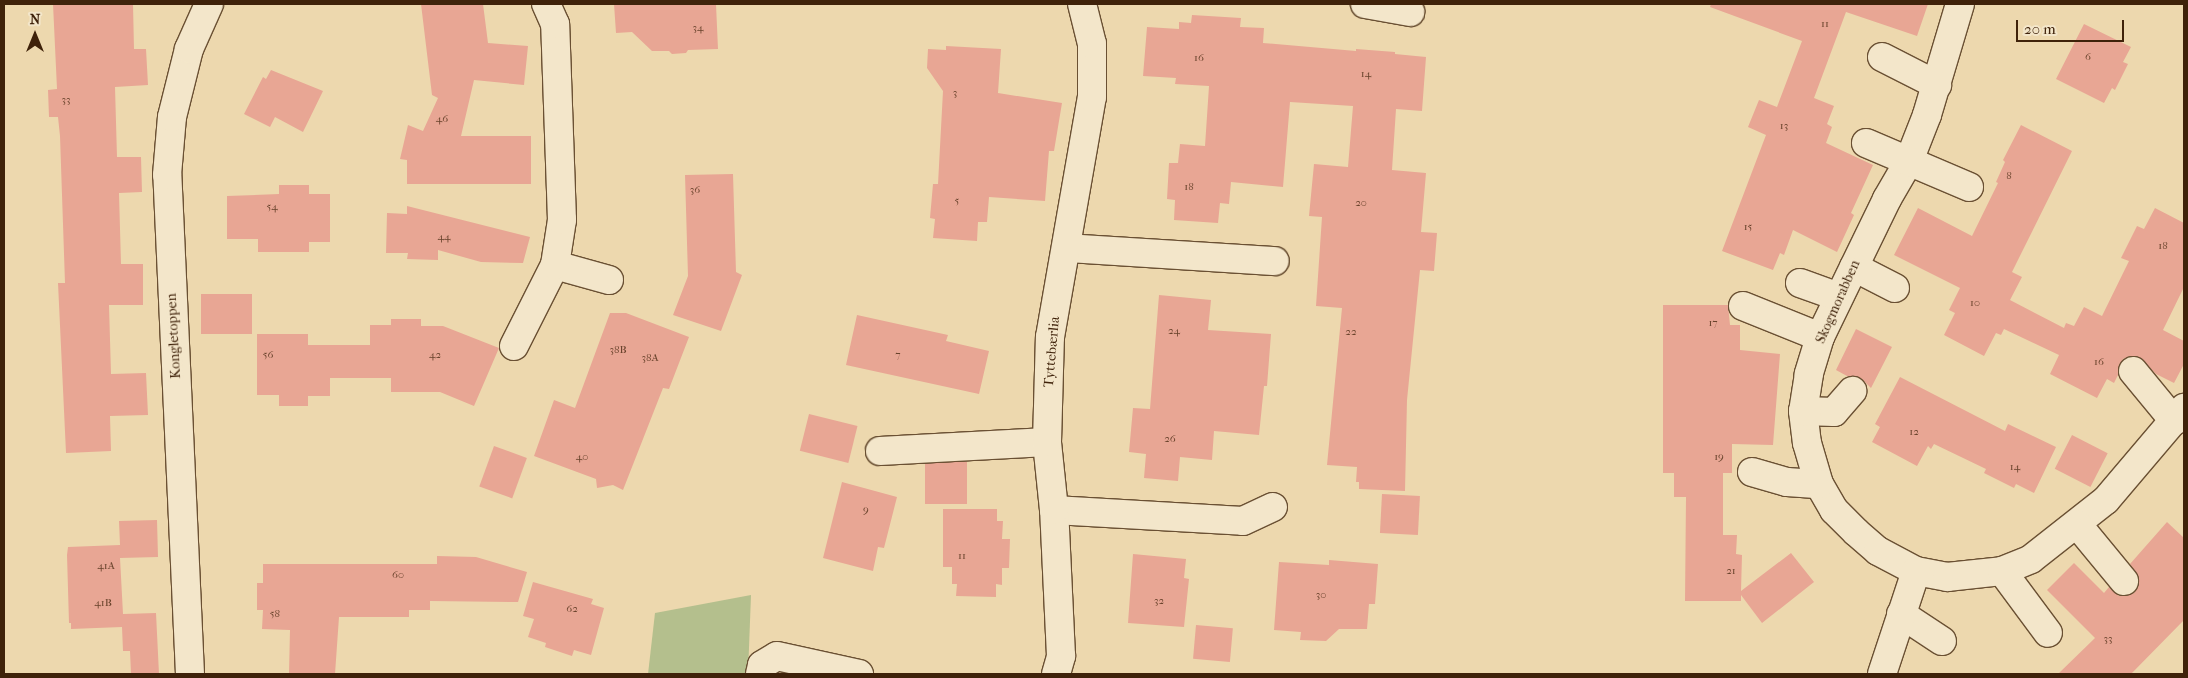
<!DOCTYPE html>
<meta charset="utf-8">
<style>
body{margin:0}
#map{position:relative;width:2188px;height:678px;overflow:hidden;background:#edd8ae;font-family:"IM FELL French Canon",serif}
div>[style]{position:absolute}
.green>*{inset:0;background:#b4bf8d}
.building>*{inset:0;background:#e8a694;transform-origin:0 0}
.roads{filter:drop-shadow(1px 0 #6a5033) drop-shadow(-1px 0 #6a5033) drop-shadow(0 1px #6a5033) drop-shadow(0 -1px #6a5033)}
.minor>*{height:28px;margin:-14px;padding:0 14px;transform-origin:14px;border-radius:14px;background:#f3e6ca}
span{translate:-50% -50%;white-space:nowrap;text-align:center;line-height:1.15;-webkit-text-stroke:4.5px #f3e6ca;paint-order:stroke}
.number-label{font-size:11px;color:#69432c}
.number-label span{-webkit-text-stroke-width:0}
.street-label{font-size:14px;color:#3f220a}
.frame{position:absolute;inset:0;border:5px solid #3f220a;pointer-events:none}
.north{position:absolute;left:10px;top:10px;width:50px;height:50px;-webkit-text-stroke:4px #f3e6ca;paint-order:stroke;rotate:0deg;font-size:14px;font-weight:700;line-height:20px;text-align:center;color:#3f220a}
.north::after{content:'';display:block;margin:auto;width:18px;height:22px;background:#3f220a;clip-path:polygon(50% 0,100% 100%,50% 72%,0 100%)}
.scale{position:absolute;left:2016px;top:20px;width:108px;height:22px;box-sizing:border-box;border:2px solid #3f220a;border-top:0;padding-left:6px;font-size:15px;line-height:18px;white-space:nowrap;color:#3f220a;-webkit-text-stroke:4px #f3e6ca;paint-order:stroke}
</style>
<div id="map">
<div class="green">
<i style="clip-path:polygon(751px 595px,748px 674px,648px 674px,655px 613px)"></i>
</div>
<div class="building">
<i style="clip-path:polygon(53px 4px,133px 4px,134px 49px,146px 49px,148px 85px,115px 87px,117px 157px,141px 157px,142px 192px,119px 193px,121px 264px,143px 264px,143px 305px,109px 305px,111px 374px,146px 373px,148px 415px,110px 416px,111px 451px,66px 453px,58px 283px,65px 283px,60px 136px,58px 117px,49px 117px,48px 90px,57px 89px)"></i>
<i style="clip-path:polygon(421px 4px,483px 4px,488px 43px,528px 46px,524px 85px,474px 80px,461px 136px,531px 136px,531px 184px,407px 184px,407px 160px,400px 159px,408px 125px,423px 131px,438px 98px,432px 95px)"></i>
<i style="clip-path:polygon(614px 4px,716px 4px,718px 49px,688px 50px,686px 53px,672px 54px,669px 51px,652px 51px,632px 32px,616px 33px)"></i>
<i style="clip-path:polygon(1711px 4px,1928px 4px,1917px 36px,1846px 12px,1814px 98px,1834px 106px,1827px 124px,1832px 127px,1826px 143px,1873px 165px,1851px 213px,1854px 215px,1837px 252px,1793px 230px,1784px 255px,1780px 253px,1773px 270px,1722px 251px,1766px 135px,1748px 127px,1759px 100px,1777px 107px,1802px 41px,1710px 7px)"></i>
<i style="clip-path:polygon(1192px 15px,1241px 18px,1240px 27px,1264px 28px,1263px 43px,1356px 51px,1356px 49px,1395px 52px,1395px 54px,1426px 57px,1422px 111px,1396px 109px,1392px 170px,1426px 173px,1421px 232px,1437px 233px,1434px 271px,1420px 270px,1407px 400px,1405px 491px,1359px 489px,1359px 482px,1356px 482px,1357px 467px,1327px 465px,1342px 308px,1316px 306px,1322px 217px,1309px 216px,1314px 164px,1348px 167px,1353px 106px,1290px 102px,1283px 187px,1231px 182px,1229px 204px,1220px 203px,1218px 223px,1174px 220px,1175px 200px,1167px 199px,1169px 163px,1178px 163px,1180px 144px,1205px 146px,1209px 86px,1175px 84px,1176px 78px,1143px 76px,1147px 27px,1179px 29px,1179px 22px,1191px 23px)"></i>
<i style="clip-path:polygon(2084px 24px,2131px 47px,2123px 62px,2128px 64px,2115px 90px,2112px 88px,2104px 103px,2056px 79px)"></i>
<i style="clip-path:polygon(946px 46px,1001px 49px,998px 93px,1062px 103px,1054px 151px,1049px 151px,1045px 201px,989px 197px,987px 222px,978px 222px,977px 241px,933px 238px,935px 219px,930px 218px,933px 184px,938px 184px,943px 91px,927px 68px,928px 49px,946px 50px)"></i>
<i style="clip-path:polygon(271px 70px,323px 91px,303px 132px,275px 117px,270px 127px,244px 114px,263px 77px,266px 79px)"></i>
<i style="clip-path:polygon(2021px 125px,2072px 151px,2012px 272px,2022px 277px,2010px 300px,2064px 328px,2066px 323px,2074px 326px,2084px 307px,2102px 316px,2129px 261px,2121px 258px,2137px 226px,2144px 229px,2155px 208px,2184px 223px,2184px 287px,2163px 330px,2184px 341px,2184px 364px,2174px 383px,2156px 374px,2139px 357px,2130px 356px,2123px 359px,2119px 365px,2118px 375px,2114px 383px,2107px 379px,2097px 398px,2050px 374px,2059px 355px,2004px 329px,2001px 335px,1996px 333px,1984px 356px,1944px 335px,1955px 313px,1949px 310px,1960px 288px,1894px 255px,1918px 208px,1972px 236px,1998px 183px,1996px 182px,2005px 162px,2003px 160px)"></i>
<i style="clip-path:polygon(733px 174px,736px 272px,742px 275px,721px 331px,673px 315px,688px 276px,685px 175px)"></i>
<i style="clip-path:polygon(279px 185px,309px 185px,309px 194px,330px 194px,330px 242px,309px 242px,309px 252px,258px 252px,258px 239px,227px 239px,227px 196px,279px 194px)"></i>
<i style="clip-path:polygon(407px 206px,530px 237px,523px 263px,481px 262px,438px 250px,438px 260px,407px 259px,408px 253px,386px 253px,387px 213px,407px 214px)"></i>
<i style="left:201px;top:294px;width:51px;height:40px"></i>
<i style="clip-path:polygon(1159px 295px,1211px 300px,1208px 330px,1271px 334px,1267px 386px,1264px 386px,1259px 435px,1214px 431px,1212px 460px,1180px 457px,1178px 481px,1144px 478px,1146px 454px,1129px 452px,1133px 408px,1150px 409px)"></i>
<i style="clip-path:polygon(1663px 305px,1728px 305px,1730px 325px,1740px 325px,1740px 350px,1780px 354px,1773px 445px,1732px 444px,1732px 473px,1723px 473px,1723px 535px,1737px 535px,1736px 554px,1742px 555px,1741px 591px,1791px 553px,1814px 582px,1762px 623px,1741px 595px,1741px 601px,1685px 601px,1686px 497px,1674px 497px,1674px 473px,1663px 473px)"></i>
<i style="clip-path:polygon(610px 313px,626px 313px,689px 337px,669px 389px,663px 388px,623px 490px,613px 485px,597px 488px,596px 479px,534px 456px,554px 400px,575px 408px)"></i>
<i style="clip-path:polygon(857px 315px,948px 335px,946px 341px,989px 351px,979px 394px,846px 365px)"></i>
<i style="clip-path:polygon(391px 319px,421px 319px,421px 326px,443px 326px,499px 348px,474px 406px,440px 392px,391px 392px,391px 378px,330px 378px,330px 396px,308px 396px,308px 406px,279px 406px,279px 395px,257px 395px,257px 334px,308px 334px,308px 345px,370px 345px,370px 325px,391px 325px)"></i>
<i style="clip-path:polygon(1856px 329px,1892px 347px,1871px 388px,1862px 379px,1854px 376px,1847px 376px,1836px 370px)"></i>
<i style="clip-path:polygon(1900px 377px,2005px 431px,2008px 424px,2056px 447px,2034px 493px,2016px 484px,2014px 488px,1984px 473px,1986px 469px,1934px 444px,1931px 449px,1928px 446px,1917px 466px,1872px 442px,1880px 427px,1875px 424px)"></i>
<i style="left:809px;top:414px;width:50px;height:38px;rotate:14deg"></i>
<i style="left:2072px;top:435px;width:40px;height:38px;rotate:27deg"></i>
<i style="left:494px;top:446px;width:35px;height:43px;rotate:20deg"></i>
<i style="left:967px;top:462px;width:42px;height:42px;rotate:90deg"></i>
<i style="clip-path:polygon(842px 482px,897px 497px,884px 548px,878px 547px,873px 571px,823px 558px)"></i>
<i style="left:1382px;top:494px;width:38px;height:39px;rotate:3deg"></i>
<i style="clip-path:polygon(943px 509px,997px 509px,997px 521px,1003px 521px,1002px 539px,1010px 539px,1009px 568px,1002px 568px,1002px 585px,996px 584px,996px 597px,956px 596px,957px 584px,952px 584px,952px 567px,943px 567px)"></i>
<i style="clip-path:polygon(157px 520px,158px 557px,120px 558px,123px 614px,156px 613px,159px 674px,131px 674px,130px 651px,123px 651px,122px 627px,71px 629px,71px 623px,69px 623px,67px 555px,68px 547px,120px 545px,119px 521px)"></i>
<i style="clip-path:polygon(2167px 522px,2184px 538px,2184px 620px,2131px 674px,2058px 674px,2095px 638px,2047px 590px,2074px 563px,2104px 593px,2109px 587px,2119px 596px,2126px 596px,2134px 593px,2138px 587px,2139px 579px,2130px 564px)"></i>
<i style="clip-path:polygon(1133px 554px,1186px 559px,1184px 578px,1189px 579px,1184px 627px,1128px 623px)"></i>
<i style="clip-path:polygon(437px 556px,476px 557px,527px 572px,518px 602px,430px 601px,430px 610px,409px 610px,409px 617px,339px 617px,335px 674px,289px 674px,290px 630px,262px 629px,263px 610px,257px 610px,257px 583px,263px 583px,263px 564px,437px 564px)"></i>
<i style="clip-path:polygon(1329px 560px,1378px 564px,1375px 604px,1369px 604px,1367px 629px,1339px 629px,1326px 641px,1300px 640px,1301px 632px,1274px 630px,1279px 562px,1329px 565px)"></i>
<i style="clip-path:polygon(533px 582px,593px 599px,591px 604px,604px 608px,591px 655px,574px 650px,572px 656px,545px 647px,546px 643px,528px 637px,534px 619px,523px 616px)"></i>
<i style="left:1196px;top:625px;width:37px;height:34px;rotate:5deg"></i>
</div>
<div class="roads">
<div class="minor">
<i style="left:1365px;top:4px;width:46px;rotate:10.1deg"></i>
<i style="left:1960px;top:4px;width:116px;rotate:106.6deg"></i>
<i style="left:1927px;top:115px;width:49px;rotate:111.4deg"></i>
<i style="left:1909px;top:161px;width:44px;rotate:120.1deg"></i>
<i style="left:1887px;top:199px;width:153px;rotate:115.9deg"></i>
<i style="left:1820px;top:337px;width:39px;rotate:107deg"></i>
<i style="left:1809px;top:374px;width:37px;rotate:99deg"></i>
<i style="left:1803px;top:411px;width:32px;rotate:83deg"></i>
<i style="left:1807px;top:443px;width:43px;rotate:73.7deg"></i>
<i style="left:1819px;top:484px;width:30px;rotate:60deg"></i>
<i style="left:1834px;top:510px;width:31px;rotate:45deg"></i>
<i style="left:1856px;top:532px;width:29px;rotate:41deg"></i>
<i style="left:1878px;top:551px;width:43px;rotate:27.8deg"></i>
<i style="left:1916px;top:571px;width:32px;rotate:11deg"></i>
<i style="left:1947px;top:577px;width:55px;rotate:-6.2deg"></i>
<i style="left:2002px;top:571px;width:31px;rotate:-22deg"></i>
<i style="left:2031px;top:559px;width:95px;rotate:-38.2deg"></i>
<i style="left:2106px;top:500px;width:121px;rotate:-49.7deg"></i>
<i style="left:1882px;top:57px;width:62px;rotate:27deg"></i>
<i style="left:1866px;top:143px;width:112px;rotate:23.1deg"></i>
<i style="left:1067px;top:248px;width:208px;rotate:3.6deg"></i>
<i style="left:555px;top:265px;width:56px;rotate:15.5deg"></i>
<i style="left:1854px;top:267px;width:46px;rotate:27.1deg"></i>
<i style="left:1800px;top:283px;width:41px;rotate:19.7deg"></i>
<i style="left:1743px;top:306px;width:83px;rotate:21.9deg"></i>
<i style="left:514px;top:346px;width:91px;rotate:-63.2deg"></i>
<i style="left:555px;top:265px;width:46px;rotate:-81.2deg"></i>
<i style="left:562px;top:220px;width:196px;rotate:-92deg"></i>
<i style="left:555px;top:24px;width:22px;rotate:-114deg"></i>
<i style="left:2133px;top:371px;width:65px;rotate:50.6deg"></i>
<i style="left:1803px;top:411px;width:31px;rotate:2deg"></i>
<i style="left:1834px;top:412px;width:28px;rotate:-49deg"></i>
<i style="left:880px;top:451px;width:167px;rotate:-3.1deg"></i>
<i style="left:1752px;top:472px;width:36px;rotate:16deg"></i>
<i style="left:1787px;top:482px;width:32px;rotate:4deg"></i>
<i style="left:1054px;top:510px;width:189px;rotate:3.3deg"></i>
<i style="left:1243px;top:521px;width:33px;rotate:-25deg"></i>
<i style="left:2077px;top:524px;width:74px;rotate:50.5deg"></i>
<i style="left:2002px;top:571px;width:77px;rotate:53.4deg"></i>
<i style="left:1901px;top:614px;width:49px;rotate:33.4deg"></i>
<i style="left:190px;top:674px;width:500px;rotate:-92.6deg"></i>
<i style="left:167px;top:175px;width:58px;rotate:-85.1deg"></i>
<i style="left:172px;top:117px;width:70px;rotate:-76deg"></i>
<i style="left:189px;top:49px;width:49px;rotate:-66deg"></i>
<i style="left:760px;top:674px;width:9px;rotate:-77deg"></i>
<i style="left:762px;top:665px;width:17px;rotate:-31deg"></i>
<i style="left:777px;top:656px;width:84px;rotate:12.4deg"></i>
<i style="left:1056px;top:674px;width:19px;rotate:-74deg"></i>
<i style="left:1061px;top:656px;width:146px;rotate:-92.7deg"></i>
<i style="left:1054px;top:510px;width:68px;rotate:-95.9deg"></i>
<i style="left:1047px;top:442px;width:105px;rotate:-88.4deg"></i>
<i style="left:1050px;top:337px;width:244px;rotate:-80.1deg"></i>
<i style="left:1092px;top:97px;width:53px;rotate:-90deg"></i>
<i style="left:1092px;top:44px;width:41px;rotate:-104deg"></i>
<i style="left:1882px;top:674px;width:108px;rotate:-71.7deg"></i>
</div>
</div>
<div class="number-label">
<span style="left:1825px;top:24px">11</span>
<span style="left:698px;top:28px">34</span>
<span style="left:2088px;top:57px">6</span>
<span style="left:1199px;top:58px">16</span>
<span style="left:1366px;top:74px">14</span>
<span style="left:955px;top:93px">3</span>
<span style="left:66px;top:100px">33</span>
<span style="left:442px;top:119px">46</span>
<span style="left:1784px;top:126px">13</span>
<span style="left:2009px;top:176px">8</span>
<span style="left:1189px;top:187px">18</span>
<span style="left:695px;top:190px">36</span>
<span style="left:957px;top:201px">5</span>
<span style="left:1361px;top:203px">20</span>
<span style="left:272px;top:207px">54</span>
<span style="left:1748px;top:227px">15</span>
<span style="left:444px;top:237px">44</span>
<span style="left:2163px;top:246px">18</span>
<span style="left:1975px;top:303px">10</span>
<span style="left:1713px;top:323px">17</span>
<span style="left:1174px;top:331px">24</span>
<span style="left:1351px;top:332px">22</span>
<span style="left:618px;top:350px">38B</span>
<span style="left:268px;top:355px">56</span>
<span style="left:435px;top:355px">42</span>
<span style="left:898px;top:355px">7</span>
<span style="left:650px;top:358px">38A</span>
<span style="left:2099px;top:362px">16</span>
<span style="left:1914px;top:432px">12</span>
<span style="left:1170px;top:439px">26</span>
<span style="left:582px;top:457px">40</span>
<span style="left:1719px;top:457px">19</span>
<span style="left:2015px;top:467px">14</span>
<span style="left:866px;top:510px">9</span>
<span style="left:962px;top:556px">11</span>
<span style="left:106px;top:566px">41A</span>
<span style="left:1731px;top:571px">21</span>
<span style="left:398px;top:575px">60</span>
<span style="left:1321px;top:595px">30</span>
<span style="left:1159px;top:601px">32</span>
<span style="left:103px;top:603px">41B</span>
<span style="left:572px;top:609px">62</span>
<span style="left:275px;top:614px">58</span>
<span style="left:2108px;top:639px">33</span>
</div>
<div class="street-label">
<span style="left:1838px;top:302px;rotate:-66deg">Skogmorabben</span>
<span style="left:174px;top:336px;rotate:-93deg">Kongletoppen</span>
<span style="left:1052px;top:352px;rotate:-85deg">Tyttebærlia</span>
</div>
<div class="frame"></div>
<div class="north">N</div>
<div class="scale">20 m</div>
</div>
